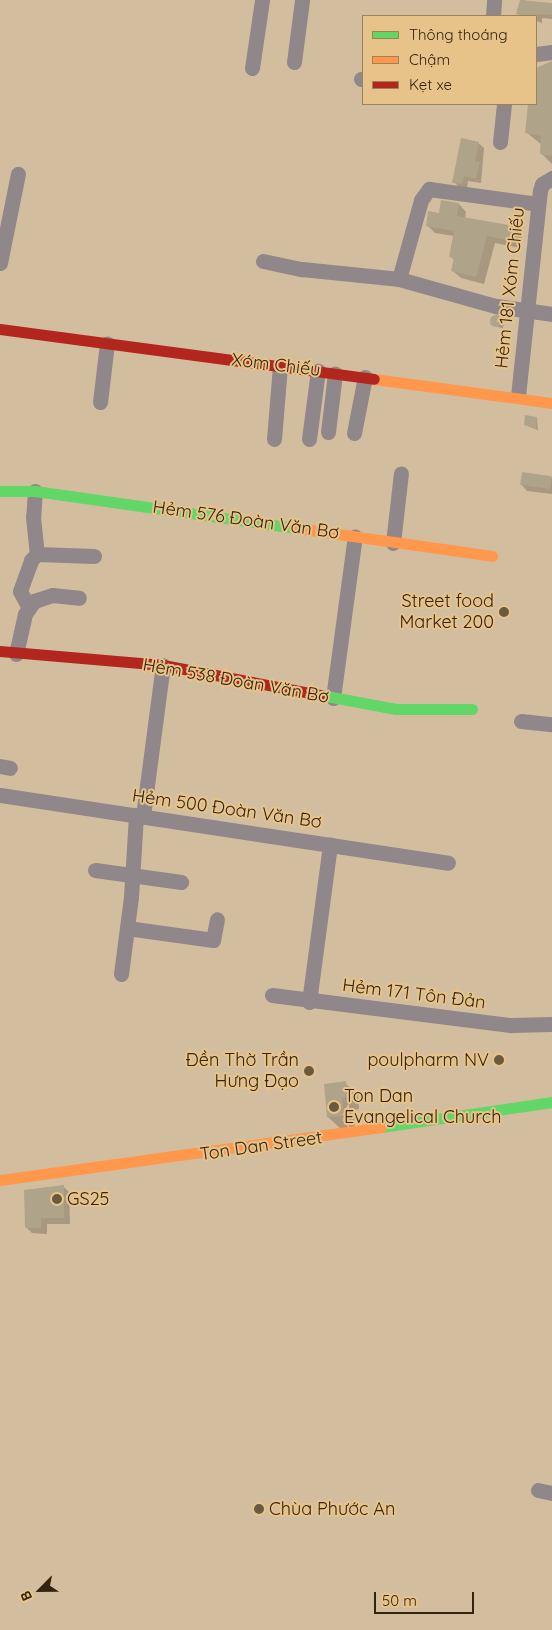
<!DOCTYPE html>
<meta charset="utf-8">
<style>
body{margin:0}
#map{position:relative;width:552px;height:1630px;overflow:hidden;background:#d2be9f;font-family:Quicksand,sans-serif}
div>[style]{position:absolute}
.shadow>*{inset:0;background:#0003;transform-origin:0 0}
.building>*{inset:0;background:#afa48a;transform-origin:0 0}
.round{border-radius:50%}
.street>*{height:15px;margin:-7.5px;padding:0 7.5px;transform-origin:7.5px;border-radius:7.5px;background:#8f8789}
.fast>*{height:11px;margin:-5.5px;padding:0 5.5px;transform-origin:5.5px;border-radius:5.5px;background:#63d668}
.slow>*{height:11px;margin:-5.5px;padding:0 5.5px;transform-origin:5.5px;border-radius:5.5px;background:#ff974d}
.jam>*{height:11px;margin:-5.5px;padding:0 5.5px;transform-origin:5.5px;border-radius:5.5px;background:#b3261e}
.dots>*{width:14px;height:14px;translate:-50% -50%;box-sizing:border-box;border:2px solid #e7c38a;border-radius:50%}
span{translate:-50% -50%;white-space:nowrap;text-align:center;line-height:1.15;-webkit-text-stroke:4px #e7c38a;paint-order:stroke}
.street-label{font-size:18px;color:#32240d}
.poi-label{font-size:18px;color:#32240d}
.right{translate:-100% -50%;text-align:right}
.left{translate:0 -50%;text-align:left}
.legend{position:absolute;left:362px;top:15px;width:175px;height:90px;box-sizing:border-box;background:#e7c38a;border:1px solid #9f8358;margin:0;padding:6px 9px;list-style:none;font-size:15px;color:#32240d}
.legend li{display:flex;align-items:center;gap:10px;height:25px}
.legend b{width:25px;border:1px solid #9f8358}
.north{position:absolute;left:15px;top:1565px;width:50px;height:50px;-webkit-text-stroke:4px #e7c38a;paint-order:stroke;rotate:247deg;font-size:14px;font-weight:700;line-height:20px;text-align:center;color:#32240d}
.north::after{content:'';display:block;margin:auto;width:18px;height:22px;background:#32240d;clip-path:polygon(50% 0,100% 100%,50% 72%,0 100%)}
.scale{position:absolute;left:374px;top:1592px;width:100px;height:22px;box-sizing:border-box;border:2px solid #32240d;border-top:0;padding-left:6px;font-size:15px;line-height:18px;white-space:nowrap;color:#32240d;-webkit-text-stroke:4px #e7c38a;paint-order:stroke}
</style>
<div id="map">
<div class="shadow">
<i style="clip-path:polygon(521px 0,552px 5px,552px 19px,542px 18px,542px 23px,536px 21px,536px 16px,521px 16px,518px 13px)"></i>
<i style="clip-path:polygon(552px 62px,552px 164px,541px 153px,542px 145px,526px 132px,530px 104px,536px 104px,536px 70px)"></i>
<i style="clip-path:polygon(478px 143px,484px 148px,481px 183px,468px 181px,467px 189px,459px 187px,454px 182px)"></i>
<i style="clip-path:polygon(459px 204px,466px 212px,465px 219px,515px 227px,522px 235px,520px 248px,495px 243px,484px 284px,461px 278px,453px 271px,455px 261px,450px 256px,454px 236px,435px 233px,427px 225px)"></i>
<i style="left:493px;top:316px;width:13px;height:9px;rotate:18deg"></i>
<i style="clip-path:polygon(537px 418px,538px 430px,525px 425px)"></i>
<i style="clip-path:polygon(552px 478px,552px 494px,527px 491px,521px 484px)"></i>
<i style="clip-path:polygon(345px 1083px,358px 1095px,359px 1109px,354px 1110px,355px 1128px,341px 1129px,328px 1117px)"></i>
<i style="clip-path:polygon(63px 1186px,69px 1192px,70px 1224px,47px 1224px,47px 1234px,32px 1233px,26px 1227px)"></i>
</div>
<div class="building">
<i style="clip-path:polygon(520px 0,552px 3px,552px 15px,538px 14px,537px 19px,516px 14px)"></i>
<i style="clip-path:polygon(552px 61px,552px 156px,540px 154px,541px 136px,525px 133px,528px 104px,536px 104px,536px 68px)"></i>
<i style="clip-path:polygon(461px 138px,479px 142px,475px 161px,480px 162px,476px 179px,464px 176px,462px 184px,452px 183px)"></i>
<i style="clip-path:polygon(441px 200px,459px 203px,457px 216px,515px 226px,513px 241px,487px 236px,476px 277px,451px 271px,454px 258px,449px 257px,454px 231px,426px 226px,428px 211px,439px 213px)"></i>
<i class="round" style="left:490px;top:315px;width:12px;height:12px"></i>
<i style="clip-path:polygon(525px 415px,537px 417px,536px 428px,524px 425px)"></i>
<i style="left:522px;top:472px;width:30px;height:13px;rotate:8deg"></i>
<i style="clip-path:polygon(346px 1081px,347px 1097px,342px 1098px,344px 1116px,327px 1117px,324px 1084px)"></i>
<i style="clip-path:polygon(64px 1185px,64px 1218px,41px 1218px,41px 1228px,25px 1228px,24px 1190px)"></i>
</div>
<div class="street">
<i style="left:493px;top:16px;width:16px;rotate:-86deg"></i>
<i style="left:536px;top:54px;width:16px;rotate:-7deg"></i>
<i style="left:294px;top:62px;width:63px;rotate:-82.6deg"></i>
<i style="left:252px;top:68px;width:69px;rotate:-81.6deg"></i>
<i style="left:361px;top:79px;width:2px"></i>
<i style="left:500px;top:142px;width:38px;rotate:-84deg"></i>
<i style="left:263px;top:261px;width:40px;rotate:12deg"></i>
<i style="left:302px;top:269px;width:98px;rotate:5.9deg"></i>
<i style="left:399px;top:279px;width:101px;rotate:15.6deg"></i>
<i style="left:496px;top:306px;width:57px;rotate:8.1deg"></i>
<i style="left:0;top:263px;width:91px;rotate:-78.6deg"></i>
<i style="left:399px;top:279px;width:82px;rotate:-74.4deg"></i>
<i style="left:421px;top:200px;width:14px;rotate:-54deg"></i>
<i style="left:429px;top:189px;width:110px;rotate:7.8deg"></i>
<i style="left:518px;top:396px;width:206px;rotate:-83.9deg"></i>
<i style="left:540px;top:191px;width:7px;rotate:-74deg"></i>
<i style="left:542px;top:184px;width:12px;rotate:-31deg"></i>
<i style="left:100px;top:402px;width:59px;rotate:-83.2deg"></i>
<i style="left:328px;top:432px;width:59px;rotate:-83.2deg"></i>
<i style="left:354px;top:433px;width:57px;rotate:-78.9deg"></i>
<i style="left:274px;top:439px;width:73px;rotate:-85.3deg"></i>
<i style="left:309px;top:439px;width:69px;rotate:-82.5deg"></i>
<i style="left:35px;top:491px;width:26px;rotate:94deg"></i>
<i style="left:33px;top:517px;width:37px;rotate:84deg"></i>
<i style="left:37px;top:554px;width:57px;rotate:2deg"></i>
<i style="left:393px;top:543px;width:70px;rotate:-83.5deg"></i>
<i style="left:29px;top:608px;width:19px;rotate:-118deg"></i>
<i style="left:20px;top:591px;width:33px;rotate:-70deg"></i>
<i style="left:31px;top:560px;width:8px;rotate:-45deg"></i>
<i style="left:16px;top:654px;width:41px;rotate:-77.3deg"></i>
<i style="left:25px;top:614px;width:16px;rotate:-55deg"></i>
<i style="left:34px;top:601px;width:19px;rotate:-18deg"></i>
<i style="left:52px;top:595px;width:27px;rotate:6deg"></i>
<i style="left:333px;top:698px;width:163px;rotate:-82.3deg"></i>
<i style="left:521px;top:721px;width:31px;rotate:6deg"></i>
<i style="left:0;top:766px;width:10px;rotate:11deg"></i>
<i style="left:0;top:795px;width:453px;rotate:8.6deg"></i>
<i style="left:143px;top:816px;width:152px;rotate:-82.5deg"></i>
<i style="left:95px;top:870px;width:87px;rotate:7.9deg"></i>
<i style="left:127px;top:928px;width:87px;rotate:7.9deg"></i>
<i style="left:213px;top:940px;width:21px;rotate:-79deg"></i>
<i style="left:121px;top:974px;width:78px;rotate:-82.6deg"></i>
<i style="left:131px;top:897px;width:82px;rotate:-86.5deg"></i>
<i style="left:272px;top:995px;width:241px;rotate:7.2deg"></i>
<i style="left:511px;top:1025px;width:41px;rotate:-1.4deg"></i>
<i style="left:309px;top:1002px;width:159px;rotate:-82.4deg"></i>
<i style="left:538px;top:1490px;width:14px;rotate:12deg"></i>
</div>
<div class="fast">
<i style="left:0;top:491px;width:35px"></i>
<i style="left:35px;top:491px;width:264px;rotate:8.1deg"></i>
<i style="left:321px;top:695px;width:76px;rotate:10.6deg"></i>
<i style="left:396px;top:709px;width:76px"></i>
<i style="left:381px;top:1127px;width:173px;rotate:-8.3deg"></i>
</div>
<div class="slow">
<i style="left:374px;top:379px;width:180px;rotate:7.7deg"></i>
<i style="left:296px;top:528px;width:198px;rotate:8.1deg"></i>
<i style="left:0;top:1180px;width:385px;rotate:-7.9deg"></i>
</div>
<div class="jam">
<i style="left:0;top:329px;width:377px;rotate:7.6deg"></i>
<i style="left:0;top:651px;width:164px;rotate:4.9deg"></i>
<i style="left:163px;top:665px;width:161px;rotate:10.8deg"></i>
</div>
<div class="dots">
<i style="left:504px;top:612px;background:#6a5a40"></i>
<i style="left:499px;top:1060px;background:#6a5a40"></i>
<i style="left:309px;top:1071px;background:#6a5a40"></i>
<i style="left:334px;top:1107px;background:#6a5a40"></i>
<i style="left:57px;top:1199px;background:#6a5a40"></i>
<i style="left:259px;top:1509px;background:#6a5a40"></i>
</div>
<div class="street-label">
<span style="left:510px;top:288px;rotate:-84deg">Hẻm 181 Xóm Chiếu</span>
<span style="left:276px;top:365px;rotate:7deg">Xóm Chiếu</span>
<span style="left:246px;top:520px;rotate:8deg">Hẻm 576 Đoàn Văn Bơ</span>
<span style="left:236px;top:681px;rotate:10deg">Hẻm 538 Đoàn Văn Bơ</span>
<span style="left:227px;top:809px;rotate:8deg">Hẻm 500 Đoàn Văn Bơ</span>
<span style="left:414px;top:994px;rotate:7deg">Hẻm 171 Tôn Đản</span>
<span style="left:261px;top:1146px;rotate:-8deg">Ton Dan Street</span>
</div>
<div class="poi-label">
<span class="right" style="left:494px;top:612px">Street food<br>Market 200</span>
<span class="right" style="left:489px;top:1060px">poulpharm NV</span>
<span class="right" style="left:299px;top:1071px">Đền Thờ Trần<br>Hưng Đạo</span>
<span class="left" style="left:344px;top:1107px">Ton Dan<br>Evangelical Church</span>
<span class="left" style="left:67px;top:1199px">GS25</span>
<span class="left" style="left:269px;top:1509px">Chùa Phước An</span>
</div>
<ul class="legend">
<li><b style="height:6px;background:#63d668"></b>Thông thoáng</li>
<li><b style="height:6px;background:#ff974d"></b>Chậm</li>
<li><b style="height:6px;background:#b3261e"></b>Kẹt xe</li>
</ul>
<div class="north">B</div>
<div class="scale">50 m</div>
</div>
